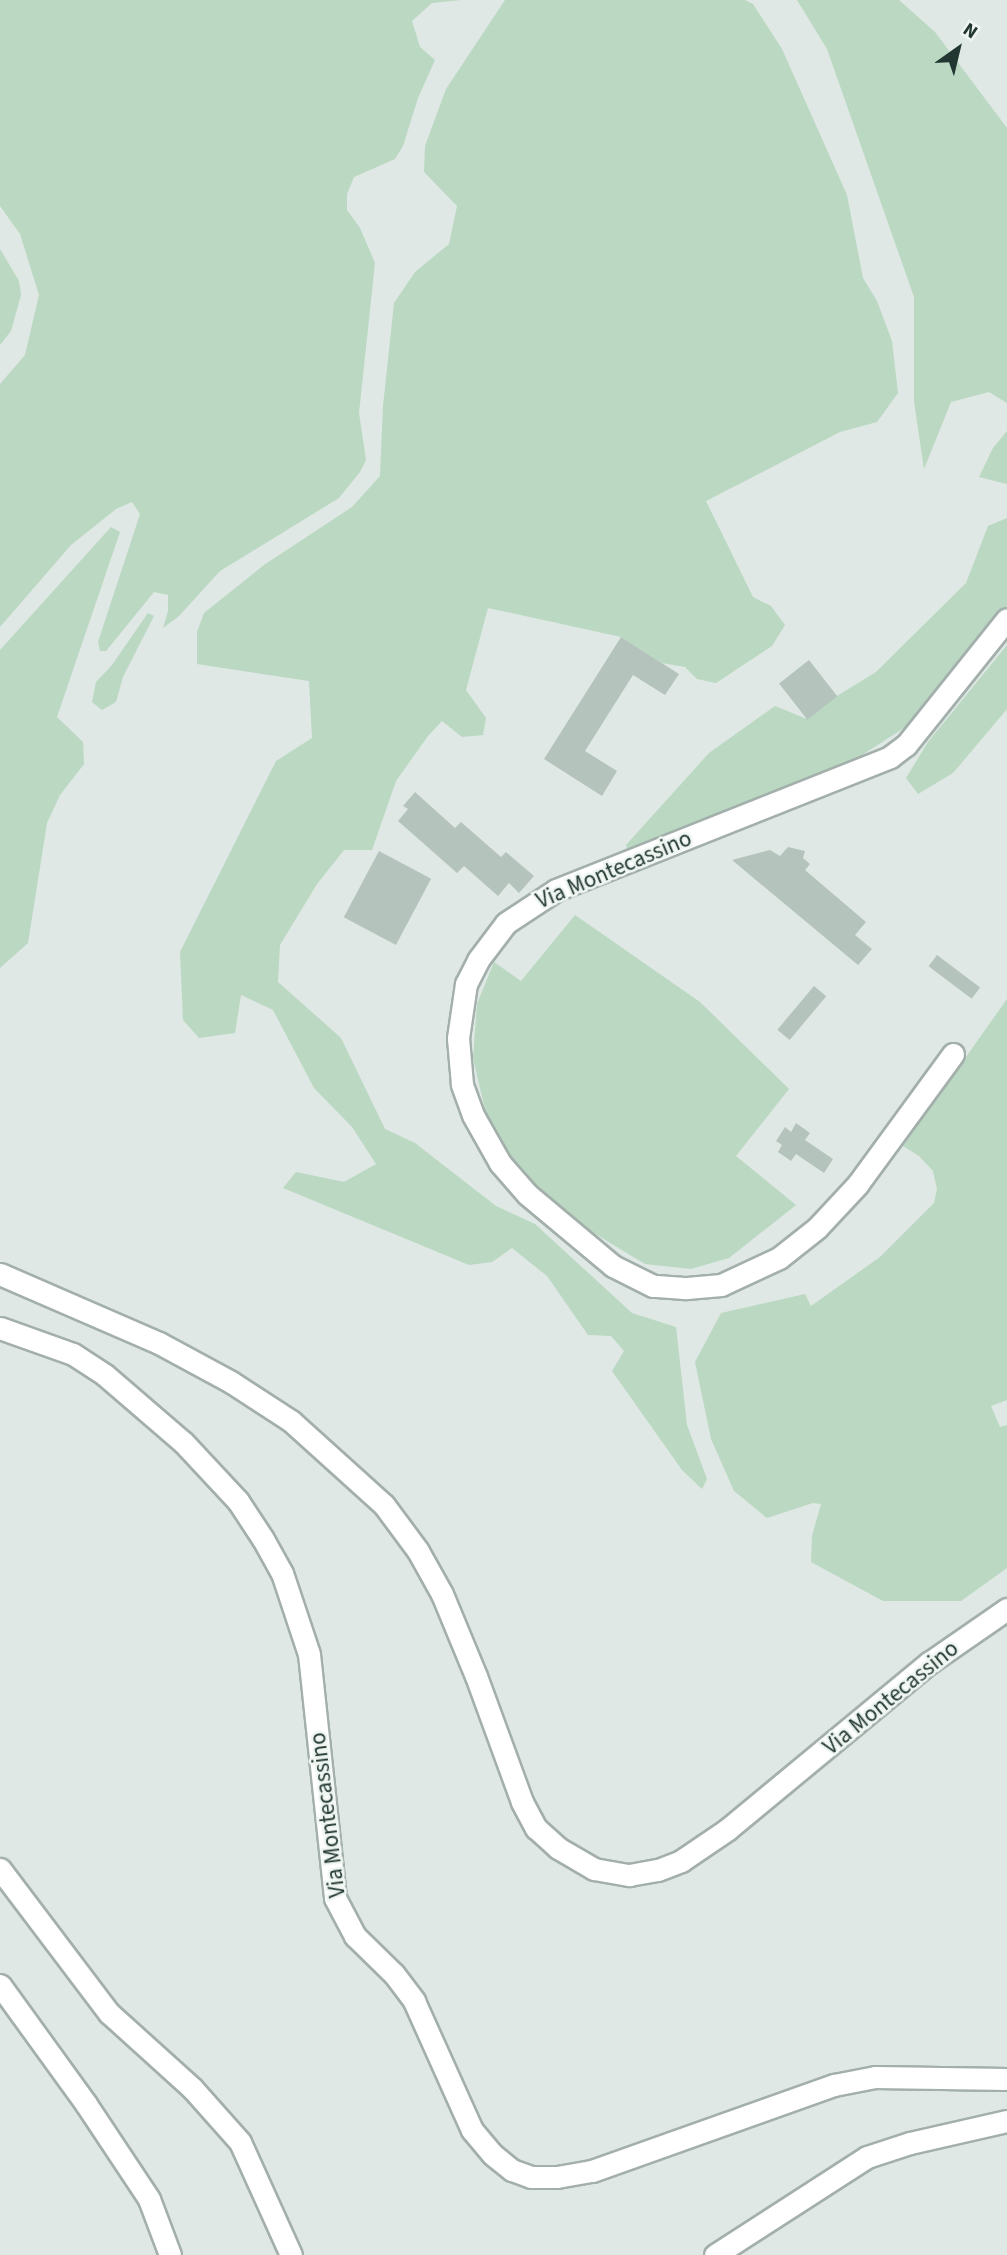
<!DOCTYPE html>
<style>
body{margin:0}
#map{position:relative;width:1007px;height:2255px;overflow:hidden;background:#dfe8e4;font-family:"Source Sans 3",sans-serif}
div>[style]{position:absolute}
.green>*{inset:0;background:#bad8c2}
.building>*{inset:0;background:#b5c3bd;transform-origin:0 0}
.roads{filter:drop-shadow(2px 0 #a3afab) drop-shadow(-2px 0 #a3afab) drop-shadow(0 2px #a3afab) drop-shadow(0 -2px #a3afab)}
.minor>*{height:21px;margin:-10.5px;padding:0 10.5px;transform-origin:10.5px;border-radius:10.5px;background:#fff}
span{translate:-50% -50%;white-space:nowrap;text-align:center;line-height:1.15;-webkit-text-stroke:5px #eff6f2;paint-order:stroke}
.street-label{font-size:23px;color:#223731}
.north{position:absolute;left:923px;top:14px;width:70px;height:70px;-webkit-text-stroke:5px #eff6f2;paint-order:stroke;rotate:34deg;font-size:19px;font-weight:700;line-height:28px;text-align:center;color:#223731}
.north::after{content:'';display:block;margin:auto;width:24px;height:32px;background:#223731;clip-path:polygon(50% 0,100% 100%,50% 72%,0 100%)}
</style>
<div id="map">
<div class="green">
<i style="clip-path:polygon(0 0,461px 0,432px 3px,412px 21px,420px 47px,435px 60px,418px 98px,403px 146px,395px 159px,354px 177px,347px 194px,347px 210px,360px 228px,375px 263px,359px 413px,366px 460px,360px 472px,339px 498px,220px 571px,179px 616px,163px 628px,168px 611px,168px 595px,154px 592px,106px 651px,100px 651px,98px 642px,140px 514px,132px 502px,116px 509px,71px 545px,0 627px,0 384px,25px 355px,39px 295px,20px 234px,0 206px)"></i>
<i style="clip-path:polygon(505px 0,745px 0,753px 4px,782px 49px,847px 195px,863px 278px,877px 301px,892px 341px,898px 393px,877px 422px,840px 432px,706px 501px,753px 597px,771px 606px,785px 625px,772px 646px,716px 683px,697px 679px,685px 667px,662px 663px,621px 637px,488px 608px,466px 690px,486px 718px,483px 735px,462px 737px,442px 721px,428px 736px,396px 781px,372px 850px,344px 850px,317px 884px,280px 945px,278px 982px,341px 1038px,385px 1129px,415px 1143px,496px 1206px,535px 1224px,632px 1313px,676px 1327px,687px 1425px,707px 1479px,702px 1489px,682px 1470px,612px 1371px,624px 1351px,611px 1336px,588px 1335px,547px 1276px,512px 1248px,492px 1262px,469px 1265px,283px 1188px,296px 1172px,344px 1182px,376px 1164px,352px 1127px,314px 1088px,273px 1010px,241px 995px,235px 1033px,199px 1038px,183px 1020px,180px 952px,276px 761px,312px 738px,309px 681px,197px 664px,197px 632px,204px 613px,264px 565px,352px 507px,380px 476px,383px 406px,394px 303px,415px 272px,449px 244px,457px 206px,424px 172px,425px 146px,446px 89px)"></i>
<i style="clip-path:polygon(797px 0,899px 0,935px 32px,1007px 128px,1007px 403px,989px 392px,951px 402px,924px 469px,914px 402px,914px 297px,827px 49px)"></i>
<i style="clip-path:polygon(0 249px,19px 281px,21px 295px,11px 331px,0 345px)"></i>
<i style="clip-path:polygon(1007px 431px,1007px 484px,979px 477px,993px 448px)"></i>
<i style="clip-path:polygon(1007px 518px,1007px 606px,910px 724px,859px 757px,628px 853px,626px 845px,709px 753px,775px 706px,807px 719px,837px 696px,876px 672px,966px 583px,988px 526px)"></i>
<i style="clip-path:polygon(111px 527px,120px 532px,57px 717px,83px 742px,84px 764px,60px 795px,47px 823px,28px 943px,0 968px,0 650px)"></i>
<i style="clip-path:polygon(148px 613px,154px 616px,123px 677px,116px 702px,102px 710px,92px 702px,96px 682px,112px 665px)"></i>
<i style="clip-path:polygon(1007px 645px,1007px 709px,953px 773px,918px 794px,906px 778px,928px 742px)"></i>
<i style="clip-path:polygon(575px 915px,700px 1002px,789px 1089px,736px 1156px,796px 1205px,729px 1258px,691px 1269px,645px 1264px,559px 1212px,502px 1146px,486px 1114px,473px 1058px,477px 1004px,494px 962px,521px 981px)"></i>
<i style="clip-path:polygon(1007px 999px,1007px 1400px,991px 1406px,1000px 1427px,1007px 1425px,1007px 1568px,961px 1601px,883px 1601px,811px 1562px,812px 1536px,821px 1504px,813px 1503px,767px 1518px,734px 1491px,711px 1439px,695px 1362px,721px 1313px,805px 1294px,811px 1306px,880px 1257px,934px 1203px,937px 1189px,933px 1171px,919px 1156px,903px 1146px)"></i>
</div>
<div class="building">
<i style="clip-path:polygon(621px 637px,679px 674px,665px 695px,633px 675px,585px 751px,617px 771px,602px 796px,544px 759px)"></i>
<i style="left:809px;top:660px;width:46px;height:38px;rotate:52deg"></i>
<i style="clip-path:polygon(415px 792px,455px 828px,461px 822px,501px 857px,506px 852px,534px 876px,519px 893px,509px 883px,498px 896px,464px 866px,457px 873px,398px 821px,408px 809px,403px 806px)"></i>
<i style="clip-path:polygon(788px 847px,805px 851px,803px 858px,810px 864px,805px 870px,866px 922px,855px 935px,872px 949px,858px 965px,732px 860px,770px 850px,780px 856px)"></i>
<i style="left:379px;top:851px;width:59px;height:75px;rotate:28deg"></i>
<i style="left:937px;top:955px;width:54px;height:14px;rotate:37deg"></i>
<i style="left:814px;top:986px;width:16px;height:57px;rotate:40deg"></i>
<i style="clip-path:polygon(796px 1123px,810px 1133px,805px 1140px,833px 1159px,824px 1173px,796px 1154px,791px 1161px,778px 1152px,782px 1145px,776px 1141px,785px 1127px,791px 1132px)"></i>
</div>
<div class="roads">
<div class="minor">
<i style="left:953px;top:1054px;width:161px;rotate:126.2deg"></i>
<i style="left:858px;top:1184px;width:60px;rotate:133deg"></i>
<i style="left:817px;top:1228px;width:48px;rotate:141.7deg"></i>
<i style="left:779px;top:1258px;width:64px;rotate:155deg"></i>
<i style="left:721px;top:1285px;width:37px;rotate:175deg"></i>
<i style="left:684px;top:1288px;width:31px;rotate:-176deg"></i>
<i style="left:653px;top:1286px;width:45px;rotate:-153.4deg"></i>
<i style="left:613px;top:1266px;width:112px;rotate:-140.1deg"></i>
<i style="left:527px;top:1194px;width:41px;rotate:-131.1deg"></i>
<i style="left:500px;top:1163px;width:55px;rotate:-119.4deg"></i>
<i style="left:473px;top:1115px;width:33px;rotate:-110deg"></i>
<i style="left:462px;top:1084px;width:46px;rotate:-95deg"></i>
<i style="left:458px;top:1038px;width:55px;rotate:-81.6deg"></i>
<i style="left:466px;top:984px;width:27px;rotate:-63deg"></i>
<i style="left:478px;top:960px;width:46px;rotate:-52.9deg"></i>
<i style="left:506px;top:923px;width:60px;rotate:-33.4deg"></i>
<i style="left:556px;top:890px;width:360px;rotate:-21.7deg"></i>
<i style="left:890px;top:757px;width:20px;rotate:-37deg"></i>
<i style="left:906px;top:745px;width:161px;rotate:-51.3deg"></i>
<i style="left:0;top:1274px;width:173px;rotate:23.5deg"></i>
<i style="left:159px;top:1343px;width:82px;rotate:28.4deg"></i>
<i style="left:231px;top:1382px;width:72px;rotate:33deg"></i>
<i style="left:291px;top:1421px;width:125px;rotate:42.1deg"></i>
<i style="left:384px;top:1505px;width:57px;rotate:53.5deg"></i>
<i style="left:418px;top:1551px;width:49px;rotate:60.8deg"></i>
<i style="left:442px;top:1594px;width:89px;rotate:67.5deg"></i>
<i style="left:476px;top:1676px;width:134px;rotate:69.9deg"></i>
<i style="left:522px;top:1802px;width:30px;rotate:62deg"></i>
<i style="left:536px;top:1828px;width:30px;rotate:42deg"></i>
<i style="left:558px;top:1848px;width:42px;rotate:30.3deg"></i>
<i style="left:594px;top:1869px;width:36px;rotate:10deg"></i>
<i style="left:629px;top:1875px;width:29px;rotate:-10deg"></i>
<i style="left:658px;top:1870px;width:25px;rotate:-21deg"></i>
<i style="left:681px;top:1861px;width:57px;rotate:-34.2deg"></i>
<i style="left:728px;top:1829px;width:261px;rotate:-39.6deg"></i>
<i style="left:929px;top:1663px;width:95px;rotate:-34.7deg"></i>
<i style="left:0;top:1328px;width:77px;rotate:19.6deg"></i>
<i style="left:73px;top:1354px;width:38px;rotate:33deg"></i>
<i style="left:105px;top:1375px;width:103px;rotate:40.7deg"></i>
<i style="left:183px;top:1442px;width:81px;rotate:47deg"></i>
<i style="left:238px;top:1501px;width:45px;rotate:56.7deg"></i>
<i style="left:263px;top:1539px;width:39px;rotate:61deg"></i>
<i style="left:282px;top:1573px;width:85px;rotate:71.6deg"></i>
<i style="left:309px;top:1654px;width:245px;rotate:83.9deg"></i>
<i style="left:335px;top:1898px;width:43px;rotate:62.2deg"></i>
<i style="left:355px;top:1936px;width:54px;rotate:44.3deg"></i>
<i style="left:394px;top:1974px;width:34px;rotate:53deg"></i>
<i style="left:414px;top:2001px;width:141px;rotate:65.8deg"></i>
<i style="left:472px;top:2130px;width:31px;rotate:50deg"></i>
<i style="left:492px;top:2154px;width:26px;rotate:39deg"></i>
<i style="left:512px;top:2170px;width:20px;rotate:20deg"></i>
<i style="left:531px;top:2177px;width:26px"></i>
<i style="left:557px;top:2177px;width:36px;rotate:-10deg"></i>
<i style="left:592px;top:2171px;width:257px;rotate:-19.6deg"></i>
<i style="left:834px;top:2085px;width:42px;rotate:-11deg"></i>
<i style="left:875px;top:2077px;width:132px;rotate:0.9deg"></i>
<i style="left:0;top:1869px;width:181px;rotate:52.9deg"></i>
<i style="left:109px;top:2013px;width:112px;rotate:42.1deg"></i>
<i style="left:192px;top:2088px;width:72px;rotate:48.4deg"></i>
<i style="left:240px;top:2142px;width:124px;rotate:65.7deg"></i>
<i style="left:0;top:1985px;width:147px;rotate:54.1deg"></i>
<i style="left:86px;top:2104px;width:114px;rotate:56.4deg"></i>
<i style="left:149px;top:2199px;width:60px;rotate:69.4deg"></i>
<i style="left:715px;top:2255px;width:181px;rotate:-32.8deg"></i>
<i style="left:867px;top:2157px;width:45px;rotate:-18deg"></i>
<i style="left:910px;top:2143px;width:99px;rotate:-12.8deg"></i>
</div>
</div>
<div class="street-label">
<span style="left:614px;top:870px;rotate:-23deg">Via Montecassino</span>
<span style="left:891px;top:1698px;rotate:-39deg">Via Montecassino</span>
<span style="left:328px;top:1815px;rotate:-97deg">Via Montecassino</span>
</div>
<div class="north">N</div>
</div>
